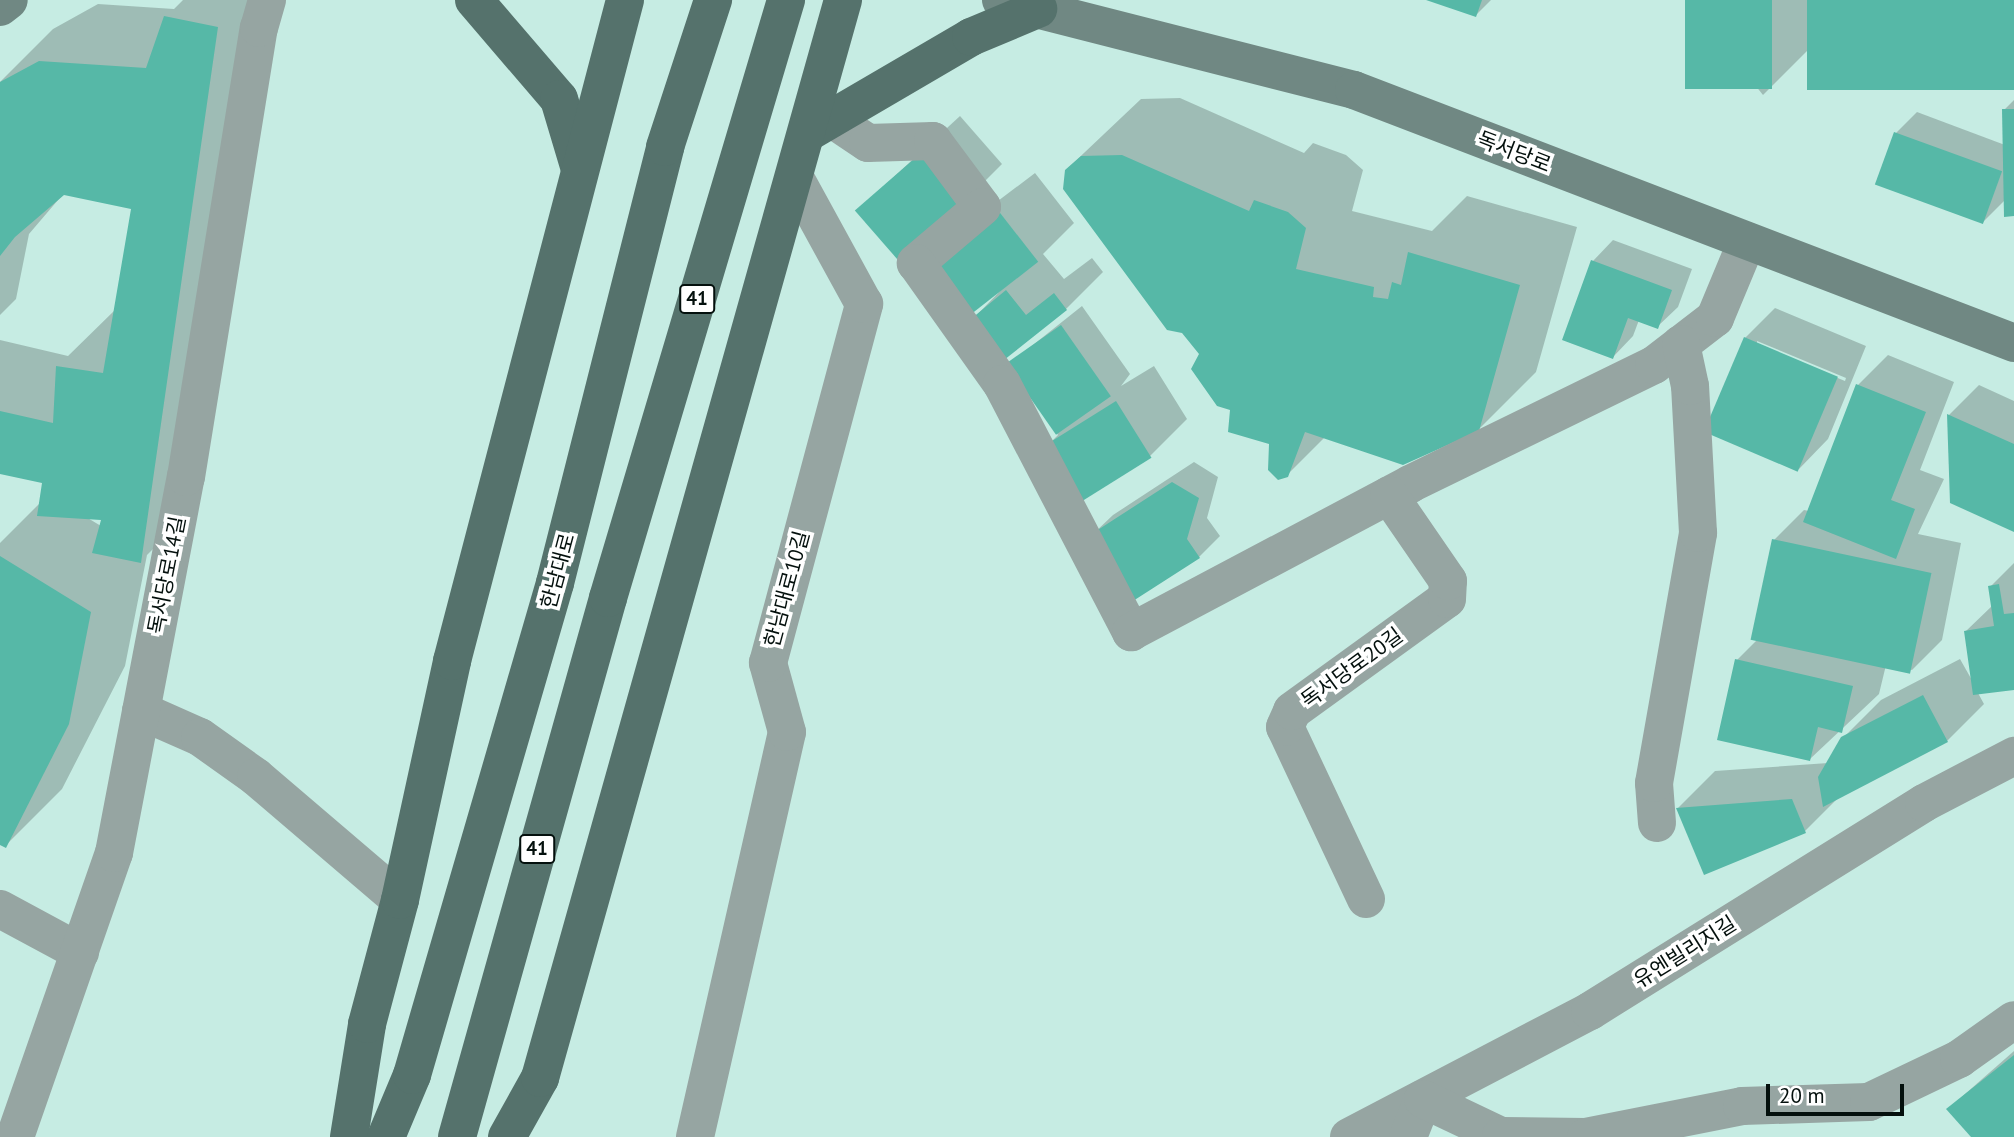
<!DOCTYPE html>
<meta charset="utf-8">
<style>
body{margin:0}
#map{position:relative;width:2014px;height:1137px;overflow:hidden;background:#c6ece3;font-family:"PT Sans","Noto Sans KR",sans-serif}
div>[style]{position:absolute}
.shadow>*{inset:0;background:#0003}
.building>*{inset:0;background:#56b8a7;transform-origin:0 0}
.minor>*{height:38px;margin:-19px;padding:0 19px;transform-origin:19px;border-radius:19px;background:#96a5a2}
.secondary>*{height:38px;margin:-19px;padding:0 19px;transform-origin:19px;border-radius:19px;background:#708883}
.primary>*{height:38px;margin:-19px;padding:0 19px;transform-origin:19px;border-radius:19px;background:#55726c}
span{translate:-50% -50%;white-space:nowrap;text-align:center;line-height:1.15;-webkit-text-stroke:7px #fff;paint-order:stroke}
.shield-label span{padding:2px 5px;background:#fff;border:2px solid;border-radius:5px;-webkit-text-stroke-width:0}
.shield-label{font-size:19px;color:#04100d;font-weight:700}
.street-label{font-size:21px;color:#04100d}
.scale{position:absolute;left:1766px;top:1084px;width:138px;height:32px;box-sizing:border-box;border:4px solid #04100d;border-top:0;padding-left:9px;font-size:21px;line-height:24px;white-space:nowrap;color:#04100d;-webkit-text-stroke:5px #fff;paint-order:stroke}
</style>
<div id="map">
<div class="shadow">
<i style="clip-path:polygon(evenodd,183px 0,271px 0,198px 504px,147px 555px,125px 666px,62px 789px,5px 846px,0 843px,0 543px,41px 502px,44px 482px,0 472px,0 340px,68px 356px,116px 309px,133px 207px,64px 193px,29px 234px,16px 299px,0 315px,0 82px,53px 29px,98px 4px,174px 9px,183px 0,86px 517px,103px 518px,101px 526px,86px 517px)"></i>
<i style="clip-path:polygon(1430px 0,1491px 0,1476px 15px)"></i>
<i style="clip-path:polygon(1687px 0,2014px 0,2014px 83px,1810px 48px,1763px 95px)"></i>
<i style="clip-path:polygon(1180px 98px,1304px 153px,1313px 143px,1346px 155px,1363px 170px,1352px 211px,1432px 231px,1467px 196px,1577px 227px,1536px 372px,1478px 430px,1325px 437px,1287px 475px,1271px 443px,1232px 409px,1201px 354px,1066px 170px,1141px 99px)"></i>
<i style="clip-path:polygon(2014px 100px,2014px 214px,2006px 199px,1982px 223px,1896px 133px,1917px 112px,2005px 145px,2004px 110px)"></i>
<i style="clip-path:polygon(960px 116px,1002px 164px,965px 201px,858px 210px)"></i>
<i style="clip-path:polygon(1035px 173px,1074px 223px,1043px 254px,1064px 279px,1092px 258px,1103px 272px,1066px 309px,1004px 358px,973px 319px,1003px 288px,965px 226px)"></i>
<i style="clip-path:polygon(1613px 240px,1692px 269px,1678px 307px,1657px 327px,1639px 320px,1633px 336px,1613px 357px,1593px 261px)"></i>
<i style="clip-path:polygon(1082px 306px,1130px 374px,1121px 386px,1154px 366px,1187px 419px,1150px 456px,1048px 445px,1058px 435px,1008px 365px)"></i>
<i style="clip-path:polygon(evenodd,1775px 308px,1866px 346px,1828px 439px,1799px 469px,1745px 338px,1775px 308px,1757px 341px,1846px 378px,1845px 381px,1757px 345px,1757px 341px)"></i>
<i style="clip-path:polygon(1888px 355px,1954px 382px,1920px 470px,1944px 479px,1918px 534px,1961px 543px,1942px 640px,1912px 670px,1886px 665px,1879px 694px,1810px 759px,1737px 660px,1758px 639px,1774px 540px,1804px 510px,1809px 511px,1858px 385px)"></i>
<i style="clip-path:polygon(1979px 385px,2014px 401px,2014px 530px,1951px 502px,1949px 415px)"></i>
<i style="clip-path:polygon(1194px 462px,1218px 477px,1207px 518px,1220px 536px,1199px 557px,1092px 535px,1113px 515px)"></i>
<i style="clip-path:polygon(2014px 563px,2014px 688px,1978px 693px,1984px 704px,1947px 741px,1840px 796px,1805px 831px,1678px 808px,1715px 771px,1828px 763px,1843px 738px,1881px 700px,1960px 659px,1973px 682px,1966px 631px,1993px 605px,1990px 587px)"></i>
<i style="clip-path:polygon(2014px 1051px,2014px 1137px,1974px 1137px,1948px 1109px)"></i>
</div>
<div class="building">
<i style="clip-path:polygon(1426px 0,1482px 0,1476px 17px)"></i>
<i style="left:1685px;top:0;width:87px;height:89px"></i>
<i style="left:1807px;top:0;width:207px;height:90px"></i>
<i style="clip-path:polygon(164px 16px,218px 27px,141px 563px,92px 553px,101px 520px,37px 516px,42px 483px,0 474px,0 411px,53px 423px,56px 366px,103px 373px,131px 209px,64px 195px,15px 237px,0 256px,0 82px,39px 61px,146px 68px)"></i>
<i style="clip-path:polygon(2002px 109px,2014px 109px,2014px 216px,2004px 217px)"></i>
<i style="left:1894px;top:132px;width:115px;height:56px;rotate:20deg"></i>
<i style="left:922px;top:152px;width:67px;height:89px;rotate:49deg"></i>
<i style="clip-path:polygon(1122px 155px,1249px 211px,1254px 200px,1288px 212px,1306px 228px,1296px 269px,1374px 287px,1373px 297px,1388px 299px,1392px 282px,1401px 285px,1408px 252px,1520px 285px,1479px 431px,1403px 465px,1305px 432px,1288px 477px,1278px 480px,1268px 470px,1269px 444px,1228px 432px,1230px 410px,1217px 406px,1191px 369px,1199px 354px,1182px 333px,1167px 330px,1063px 189px,1065px 170px,1081px 156px)"></i>
<i style="left:997px;top:209px;width:67px;height:89px;rotate:52deg"></i>
<i style="clip-path:polygon(1591px 260px,1672px 290px,1658px 329px,1628px 318px,1613px 359px,1562px 340px)"></i>
<i style="clip-path:polygon(1006px 290px,1026px 315px,1054px 293px,1067px 310px,1004px 360px,971px 319px)"></i>
<i style="left:1061px;top:325px;width:87px;height:67px;rotate:55deg"></i>
<i style="left:1744px;top:337px;width:102px;height:103px;rotate:23deg"></i>
<i style="clip-path:polygon(1856px 384px,1926px 412px,1891px 500px,1915px 509px,1896px 559px,1803px 522px)"></i>
<i style="left:1116px;top:401px;width:67px;height:83px;rotate:58deg"></i>
<i style="clip-path:polygon(1947px 414px,2014px 444px,2014px 532px,1950px 503px)"></i>
<i style="clip-path:polygon(1172px 482px,1199px 498px,1187px 539px,1200px 558px,1133px 601px,1090px 535px)"></i>
<i style="left:1772px;top:539px;width:163px;height:103px;rotate:12deg"></i>
<i style="clip-path:polygon(0 556px,91px 612px,69px 724px,6px 848px,0 845px)"></i>
<i style="clip-path:polygon(1999px 584px,2004px 614px,2014px 613px,2014px 690px,1973px 695px,1964px 631px,1994px 626px,1988px 586px)"></i>
<i style="clip-path:polygon(1735px 659px,1853px 686px,1842px 733px,1818px 727px,1810px 761px,1717px 740px)"></i>
<i style="clip-path:polygon(1923px 695px,1948px 742px,1823px 807px,1818px 777px,1841px 737px)"></i>
<i style="clip-path:polygon(1792px 799px,1806px 833px,1704px 875px,1676px 808px)"></i>
<i style="clip-path:polygon(2014px 1055px,2014px 1137px,1971px 1137px,1946px 1109px)"></i>
</div>
<div class="minor">
<i style="left:832px;top:119px;width:43px;rotate:33.7deg"></i>
<i style="left:868px;top:143px;width:65px;rotate:-1.8deg"></i>
<i style="left:933px;top:141px;width:82px;rotate:53.4deg"></i>
<i style="left:982px;top:207px;width:87px;rotate:139.7deg"></i>
<i style="left:916px;top:263px;width:148px;rotate:54.6deg"></i>
<i style="left:1002px;top:384px;width:280px;rotate:62.5deg"></i>
<i style="left:1131px;top:632px;width:316px;rotate:-27.9deg"></i>
<i style="left:1410px;top:484px;width:271px;rotate:-26deg"></i>
<i style="left:1654px;top:365px;width:77px;rotate:-37.6deg"></i>
<i style="left:1715px;top:318px;width:83px;rotate:-67.4deg"></i>
<i style="left:141px;top:711px;width:64px;rotate:23.8deg"></i>
<i style="left:200px;top:737px;width:69px;rotate:35.5deg"></i>
<i style="left:256px;top:777px;width:189px;rotate:40.5deg"></i>
<i style="left:1657px;top:823px;width:40px;rotate:-94.3deg"></i>
<i style="left:1654px;top:783px;width:254px;rotate:-80deg"></i>
<i style="left:1698px;top:533px;width:147px;rotate:-93.1deg"></i>
<i style="left:1690px;top:386px;width:43px;rotate:-102.1deg"></i>
<i style="left:1366px;top:899px;width:190px;rotate:-115.2deg"></i>
<i style="left:1285px;top:727px;width:17px;rotate:-66deg"></i>
<i style="left:1292px;top:711px;width:191px;rotate:-35.9deg"></i>
<i style="left:1447px;top:599px;width:18px;rotate:-87deg"></i>
<i style="left:1448px;top:581px;width:104px;rotate:-124.5deg"></i>
<i style="left:0;top:909px;width:91px;rotate:28.3deg"></i>
<i style="left:15px;top:1137px;width:301px;rotate:-70.8deg"></i>
<i style="left:114px;top:853px;width:383px;rotate:-79.2deg"></i>
<i style="left:186px;top:477px;width:455px;rotate:-80.8deg"></i>
<i style="left:259px;top:28px;width:29px;rotate:-74deg"></i>
<i style="left:695px;top:1137px;width:415px;rotate:-77.2deg"></i>
<i style="left:787px;top:732px;width:72px;rotate:-105.4deg"></i>
<i style="left:768px;top:663px;width:372px;rotate:-75deg"></i>
<i style="left:864px;top:304px;width:141px;rotate:-118.7deg"></i>
<i style="left:1349px;top:1137px;width:272px;rotate:-27.6deg"></i>
<i style="left:1590px;top:1011px;width:393px;rotate:-31.9deg"></i>
<i style="left:1924px;top:803px;width:102px;rotate:-27.6deg"></i>
<i style="left:1408px;top:1137px;width:41px;rotate:-68.5deg"></i>
<i style="left:1423px;top:1099px;width:86px;rotate:25.4deg"></i>
<i style="left:1501px;top:1136px;width:85px;rotate:0.7deg"></i>
<i style="left:1586px;top:1137px;width:159px;rotate:-11.2deg"></i>
<i style="left:1742px;top:1106px;width:127px;rotate:-1.8deg"></i>
<i style="left:1869px;top:1102px;width:100px;rotate:-25.5deg"></i>
<i style="left:1959px;top:1059px;width:67px;rotate:-35.3deg"></i>
</div>
<div class="secondary">
<i style="left:1001px;top:0;width:364px;rotate:14.3deg"></i>
<i style="left:1354px;top:90px;width:707px;rotate:20.97deg"></i>
<i style="left:0;top:7px;width:11px;rotate:-38deg"></i>
</div>
<div class="primary">
<i style="left:474px;top:0;width:130px;rotate:49.4deg"></i>
<i style="left:559px;top:99px;width:70px;rotate:73.4deg"></i>
<i style="left:807px;top:133px;width:190px;rotate:-30.3deg"></i>
<i style="left:971px;top:37px;width:73px;rotate:-22.7deg"></i>
<i style="left:349px;top:1137px;width:114px;rotate:-80.9deg"></i>
<i style="left:367px;top:1024px;width:128px;rotate:-75.1deg"></i>
<i style="left:400px;top:900px;width:245px;rotate:-77.7deg"></i>
<i style="left:452px;top:661px;width:683px;rotate:-75.33deg"></i>
<i style="left:386px;top:1137px;width:67px;rotate:-67.2deg"></i>
<i style="left:412px;top:1075px;width:512px;rotate:-73.79deg"></i>
<i style="left:555px;top:583px;width:450px;rotate:-75.8deg"></i>
<i style="left:665px;top:147px;width:155px;rotate:-71.9deg"></i>
<i style="left:457px;top:1137px;width:560px;rotate:-74.35deg"></i>
<i style="left:608px;top:598px;width:624px;rotate:-73.42deg"></i>
<i style="left:507px;top:1137px;width:68px;rotate:-60.8deg"></i>
<i style="left:540px;top:1078px;width:1120px;rotate:-74.3deg"></i>
</div>
<div class="shield-label">
<span style="left:697px;top:299px">41</span>
<span style="left:537px;top:849px">41</span>
</div>
<div class="street-label">
<span style="left:1514px;top:152px;rotate:21deg">독서당로</span>
<span style="left:558px;top:571px;rotate:-75deg">한남대로</span>
<span style="left:167px;top:575px;rotate:-79deg">독서당로14길</span>
<span style="left:787px;top:589px;rotate:-75deg">한남대로10길</span>
<span style="left:1352px;top:668px;rotate:-36deg">독서당로20길</span>
<span style="left:1685px;top:952px;rotate:-32deg">유엔빌리지길</span>
</div>
<div class="scale">20 m</div>
</div>
